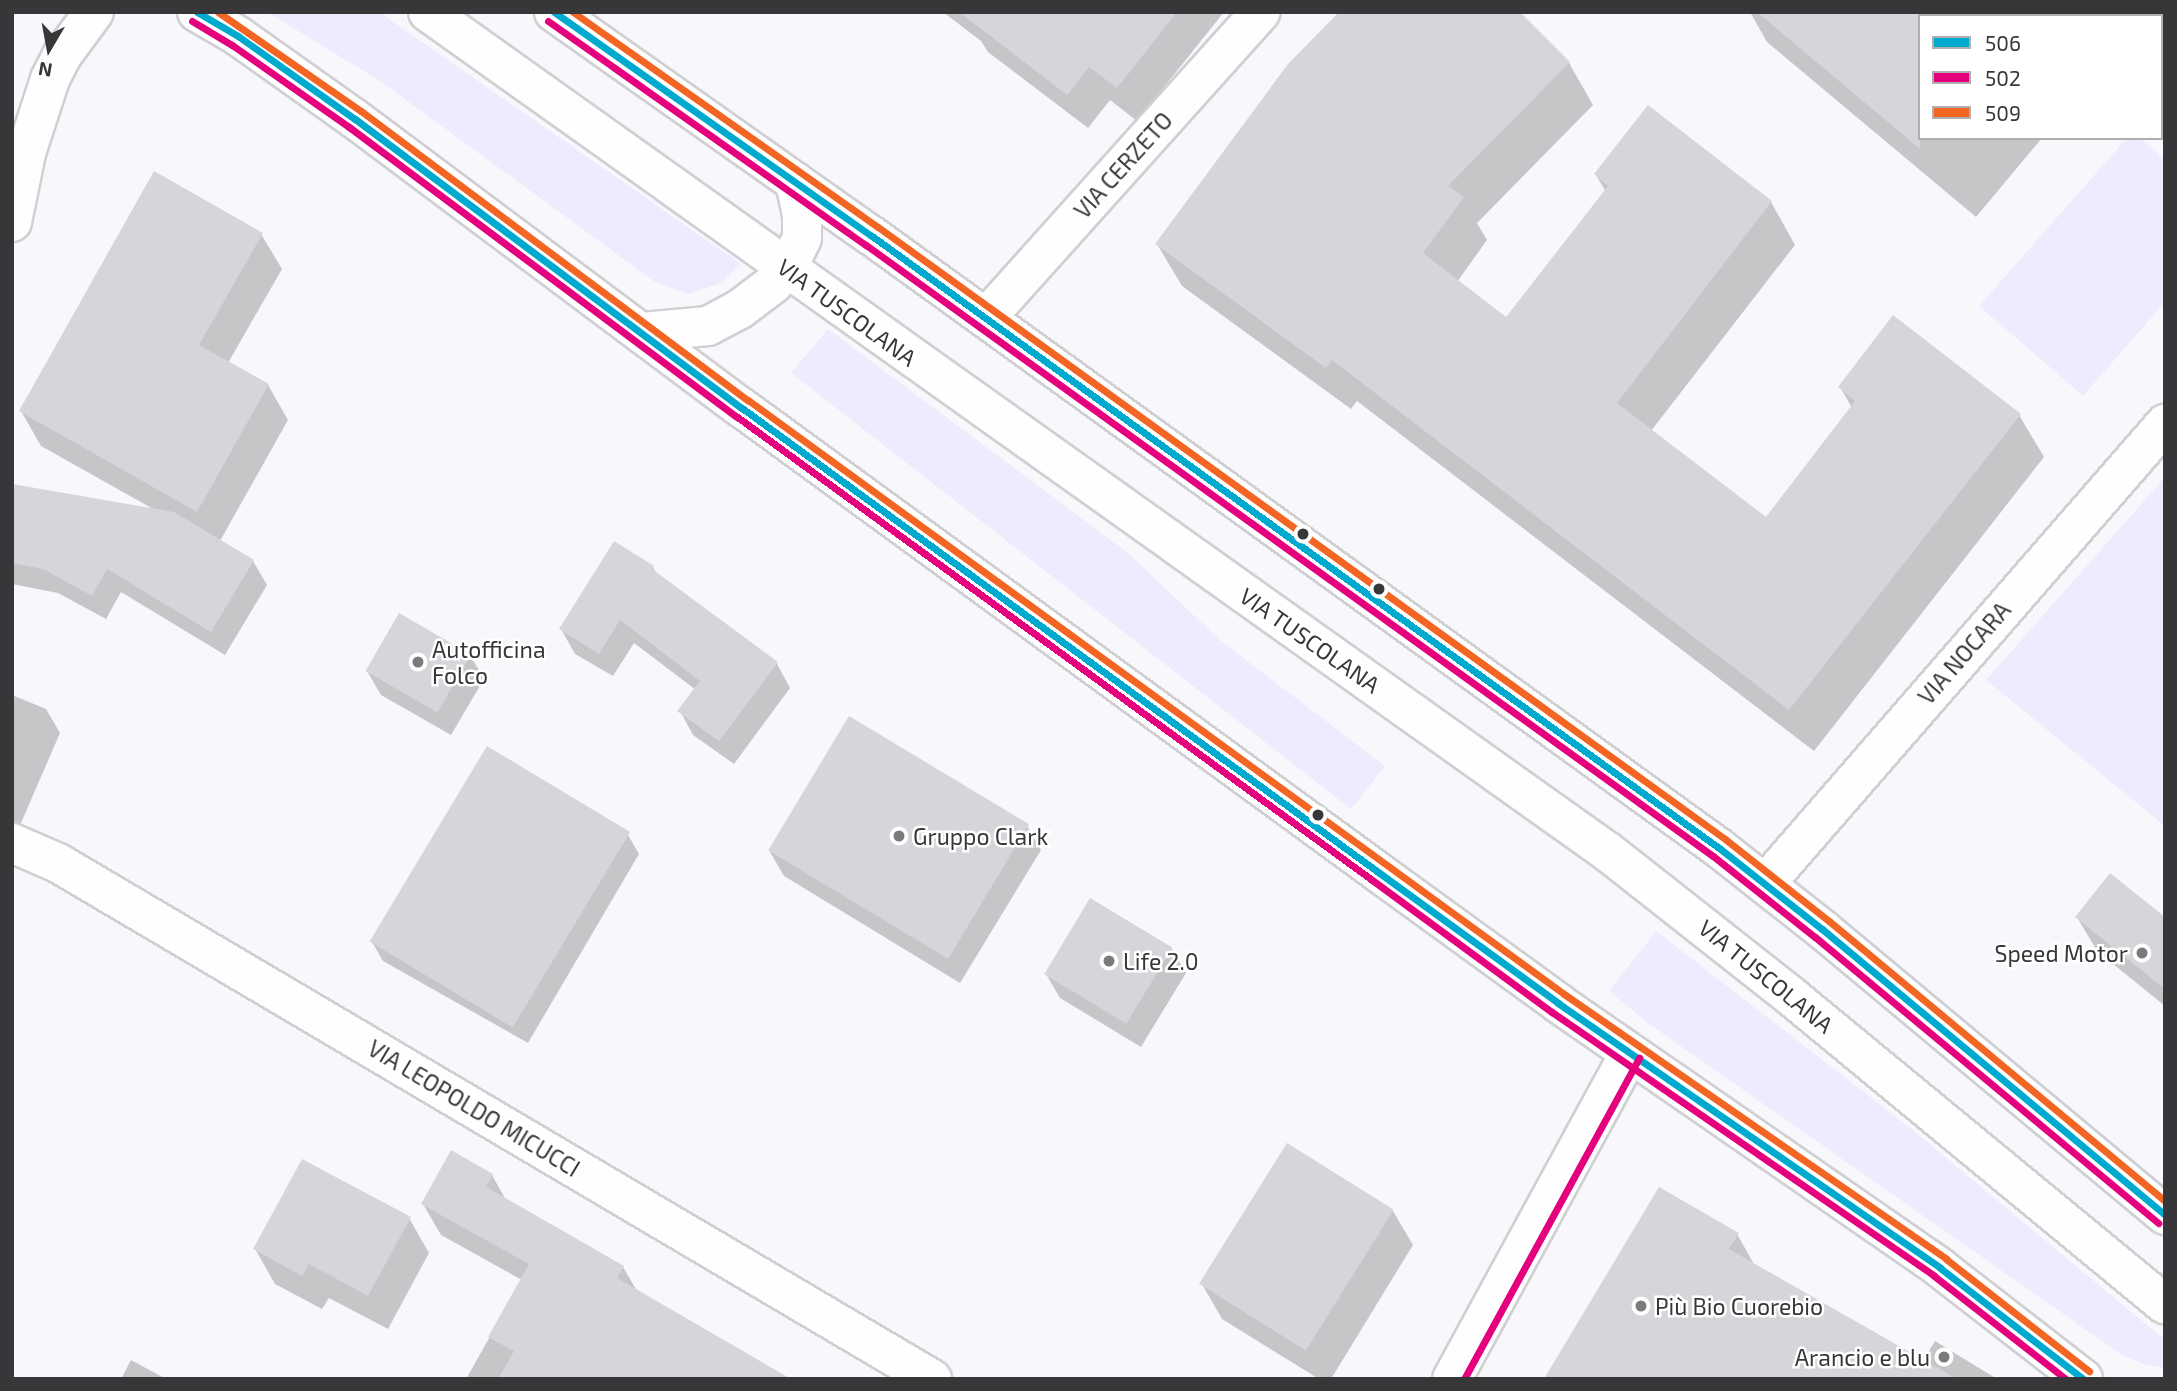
<!DOCTYPE html>
<meta charset="utf-8">
<style>
body{margin:0}
#map{position:relative;width:2177px;height:1391px;overflow:hidden;background:#f8f8fc;font-family:"Exo 2",sans-serif}
div>[style]{position:absolute}
.green>*{inset:0;background:#ececfe}
.shadow>*{inset:0;background:#0003}
.building>*{inset:0;background:#d6d6da;transform-origin:0 0}
.roads{filter:drop-shadow(2px 0 #d0d0d3) drop-shadow(-2px 0 #d0d0d3) drop-shadow(0 2px #d0d0d3) drop-shadow(0 -2px #d0d0d3)}
.minor>*{height:38px;margin:-19px;padding:0 19px;transform-origin:19px;border-radius:19px;background:#fefeff}
.major>*{height:38px;margin:-19px;padding:0 19px;transform-origin:19px;border-radius:19px;background:#fefeff}
.bus-1>*{height:7px;margin:-3.5px;padding:0 3.5px;transform-origin:3.5px;border-radius:3.5px;background:#00a9ce}
.bus-2>*{height:7px;margin:-3.5px;padding:0 3.5px;transform-origin:3.5px;border-radius:3.5px;background:#e5007d}
.bus-3>*{height:7px;margin:-3.5px;padding:0 3.5px;transform-origin:3.5px;border-radius:3.5px;background:#f26522}
.dots>*{width:19px;height:19px;translate:-50% -50%;box-sizing:border-box;border:4px solid #fff;border-radius:50%}
span{translate:-50% -50%;white-space:nowrap;text-align:center;line-height:1.15;-webkit-text-stroke:5px #fff;paint-order:stroke}
.street-label{font-size:23px;color:#37373a}
.poi-label{font-size:23px;color:#37373a}
.left{translate:0 -50%;text-align:left}
.right{translate:-100% -50%;text-align:right}
.frame{position:absolute;inset:0;border:14px solid #37373a;pointer-events:none}
.legend{position:absolute;left:1918px;top:14px;width:245px;height:126px;box-sizing:border-box;background:#fff;border:2px solid #afafb0;margin:0;padding:9px 12px;list-style:none;font-size:21px;color:#37373a}
.legend li{display:flex;align-items:center;gap:14px;height:35px}
.legend b{width:35px;border:2px solid #afafb0}
.north{position:absolute;left:14px;top:14px;width:70px;height:70px;-webkit-text-stroke:5px #fff;paint-order:stroke;rotate:190deg;font-size:19px;font-weight:700;line-height:28px;text-align:center;color:#37373a}
.north::after{content:'';display:block;margin:auto;width:24px;height:32px;background:#37373a;clip-path:polygon(50% 0,100% 100%,50% 72%,0 100%)}
</style>
<div id="map">
<div class="green">
<i style="clip-path:polygon(267px 12px,379px 12px,741px 264px,721px 283px,688px 294px,655px 282px,380px 81px)"></i>
<i style="clip-path:polygon(2127px 138px,2140px 138px,2165px 160px,2165px 302px,2083px 396px,1979px 306px)"></i>
<i style="clip-path:polygon(828px 329px,1128px 553px,1221px 641px,1385px 766px,1351px 809px,791px 373px)"></i>
<i style="clip-path:polygon(2165px 477px,2165px 826px,1986px 680px)"></i>
<i style="clip-path:polygon(1656px 931px,1909px 1127px,2165px 1340px,2165px 1368px,2145px 1365px,2119px 1353px,1649px 1024px,1609px 991px)"></i>
</div>
<div class="shadow">
<i style="clip-path:polygon(943px 12px,1224px 12px,1137px 121px,1110px 100px,1088px 128px,988px 52px,981px 41px)"></i>
<i style="clip-path:polygon(1517px 12px,1569px 63px,1593px 105px,1477px 223px,1487px 240px,1457px 282px,1506px 319px,1606px 192px,1596px 175px,1771px 202px,1795px 245px,1651px 431px,1766px 520px,1852px 408px,1840px 387px,2019px 415px,2044px 457px,1814px 751px,1357px 401px,1351px 409px,1182px 286px,1157px 244px)"></i>
<i style="clip-path:polygon(1750px 12px,2054px 12px,2059px 16px,1920px 16px,1920px 138px,2042px 138px,1976px 217px,1767px 42px)"></i>
<i style="clip-path:polygon(261px 234px,282px 269px,228px 363px,268px 385px,288px 420px,220px 541px,253px 561px,267px 585px,225px 655px,121px 592px,106px 619px,58px 593px,12px 584px,12px 485px,155px 510px,41px 446px,21px 411px)"></i>
<i style="clip-path:polygon(653px 567px,657px 575px,777px 664px,790px 688px,734px 764px,693px 735px,680px 711px,696px 690px,634px 643px,613px 676px,575px 654px,561px 629px)"></i>
<i style="clip-path:polygon(470px 655px,484px 679px,451px 735px,381px 695px,367px 671px)"></i>
<i style="clip-path:polygon(12px 695px,46px 709px,60px 733px,18px 830px,12px 827px)"></i>
<i style="clip-path:polygon(488px 748px,628px 835px,639px 854px,528px 1043px,383px 961px,372px 942px)"></i>
<i style="clip-path:polygon(1027px 826px,1041px 850px,960px 983px,784px 876px,770px 852px)"></i>
<i style="clip-path:polygon(2077px 917px,2165px 919px,2165px 1006px,2097px 951px)"></i>
<i style="clip-path:polygon(1172px 949px,1186px 973px,1141px 1047px,1060px 998px,1046px 974px)"></i>
<i style="clip-path:polygon(1288px 1145px,1393px 1211px,1413px 1245px,1331px 1379px,1319px 1379px,1222px 1319px,1202px 1284px)"></i>
<i style="clip-path:polygon(492px 1175px,507px 1202px,623px 1267px,637px 1291px,770px 1379px,466px 1379px,522px 1280px,441px 1235px,423px 1204px)"></i>
<i style="clip-path:polygon(409px 1218px,429px 1253px,388px 1329px,329px 1298px,322px 1309px,275px 1284px,255px 1249px)"></i>
<i style="clip-path:polygon(1737px 1234px,1755px 1266px,1923px 1361px,1935px 1341px,1997px 1379px,1546px 1379px)"></i>
<i style="clip-path:polygon(131px 1360px,166px 1379px,121px 1379px)"></i>
</div>
<div class="building">
<i style="clip-path:polygon(959px 12px,1177px 12px,1117px 88px,1089px 67px,1067px 95px)"></i>
<i style="clip-path:polygon(1339px 12px,1520px 12px,1570px 62px,1448px 186px,1464px 197px,1423px 253px,1506px 317px,1608px 186px,1594px 174px,1648px 105px,1772px 201px,1617px 403px,1766px 517px,1855px 401px,1838px 387px,1893px 315px,2021px 414px,1789px 710px,1332px 360px,1326px 368px,1155px 244px,1288px 64px)"></i>
<i style="clip-path:polygon(1757px 12px,1920px 12px,1920px 149px)"></i>
<i style="clip-path:polygon(154px 171px,263px 233px,199px 345px,269px 384px,197px 512px,19px 411px)"></i>
<i style="clip-path:polygon(12px 484px,174px 512px,254px 560px,211px 632px,107px 569px,92px 596px,43px 569px,12px 563px)"></i>
<i style="clip-path:polygon(614px 541px,654px 566px,652px 569px,778px 662px,719px 741px,677px 711px,700px 681px,620px 620px,599px 654px,559px 629px)"></i>
<i style="left:399px;top:613px;width:83px;height:67px;rotate:30deg"></i>
<i style="left:849px;top:716px;width:210px;height:157px;rotate:31deg"></i>
<i style="left:487px;top:746px;width:167px;height:228px;rotate:31deg"></i>
<i style="clip-path:polygon(2110px 873px,2165px 917px,2165px 989px,2075px 917px)"></i>
<i style="left:1090px;top:898px;width:96px;height:89px;rotate:31deg"></i>
<i style="left:1287px;top:1143px;width:126px;height:166px;rotate:32deg"></i>
<i style="clip-path:polygon(451px 1150px,493px 1174px,486px 1187px,624px 1266px,617px 1278px,791px 1379px,498px 1379px,514px 1351px,488px 1337px,529px 1264px,421px 1204px)"></i>
<i style="clip-path:polygon(302px 1159px,411px 1217px,368px 1296px,309px 1264px,302px 1276px,253px 1249px)"></i>
<i style="clip-path:polygon(1659px 1187px,1739px 1233px,1729px 1249px,1957px 1379px,1544px 1379px)"></i>
</div>
<div class="roads">
<div class="minor">
<i style="left:197px;top:12px;width:48px;rotate:30.3deg"></i>
<i style="left:238px;top:36px;width:143px;rotate:35.4deg"></i>
<i style="left:355px;top:119px;width:483px;rotate:36.8deg"></i>
<i style="left:742px;top:408px;width:787px;rotate:36.11deg"></i>
<i style="left:1378px;top:872px;width:223px;rotate:36deg"></i>
<i style="left:1558px;top:1003px;width:465px;rotate:34.7deg"></i>
<i style="left:1940px;top:1268px;width:181px;rotate:37.8deg"></i>
<i style="left:12px;top:222px;width:70px;rotate:-78.5deg"></i>
<i style="left:26px;top:153px;width:78px;rotate:-72deg"></i>
<i style="left:50px;top:79px;width:28px;rotate:-63deg"></i>
<i style="left:63px;top:54px;width:52px;rotate:-53.6deg"></i>
<i style="left:986px;top:318px;width:411px;rotate:-48.1deg"></i>
<i style="left:643px;top:332px;width:65px;rotate:-5.3deg"></i>
<i style="left:708px;top:326px;width:36px;rotate:-28deg"></i>
<i style="left:740px;top:309px;width:41px;rotate:-37.1deg"></i>
<i style="left:773px;top:284px;width:21px;rotate:-47deg"></i>
<i style="left:787px;top:269px;width:34px;rotate:-64deg"></i>
<i style="left:802px;top:238px;width:23px;rotate:-90deg"></i>
<i style="left:802px;top:215px;width:34px;rotate:-102deg"></i>
<i style="left:12px;top:843px;width:50px;rotate:23.5deg"></i>
<i style="left:58px;top:863px;width:1015px;rotate:30.56deg"></i>
<i style="left:1765px;top:884px;width:610px;rotate:-48.99deg"></i>
<i style="left:1452px;top:1379px;width:371px;rotate:-61.4deg"></i>
</div>
<div class="major">
<i style="left:428px;top:12px;width:1448px;rotate:35.45deg"></i>
<i style="left:1608px;top:852px;width:234px;rotate:38.2deg"></i>
<i style="left:1792px;top:997px;width:483px;rotate:39.5deg"></i>
<i style="left:554px;top:12px;width:389px;rotate:35.2deg"></i>
<i style="left:872px;top:236px;width:1045px;rotate:35.85deg"></i>
<i style="left:1719px;top:848px;width:131px;rotate:38.2deg"></i>
<i style="left:1822px;top:929px;width:447px;rotate:39.8deg"></i>
</div>
</div>
<div class="bus-1">
<i style="left:197px;top:12px;width:48px;rotate:30.3deg"></i>
<i style="left:238px;top:36px;width:143px;rotate:35.4deg"></i>
<i style="left:355px;top:119px;width:483px;rotate:36.8deg"></i>
<i style="left:742px;top:408px;width:787px;rotate:36.11deg"></i>
<i style="left:1378px;top:872px;width:223px;rotate:36deg"></i>
<i style="left:1558px;top:1003px;width:465px;rotate:34.7deg"></i>
<i style="left:1940px;top:1268px;width:181px;rotate:37.8deg"></i>
<i style="left:554px;top:12px;width:389px;rotate:35.2deg"></i>
<i style="left:872px;top:236px;width:1045px;rotate:35.85deg"></i>
<i style="left:1719px;top:848px;width:131px;rotate:38.2deg"></i>
<i style="left:1822px;top:929px;width:447px;rotate:39.8deg"></i>
</div>
<div class="bus-2">
<i style="left:192px;top:21px;width:47px;rotate:31deg"></i>
<i style="left:232px;top:45px;width:143px;rotate:35deg"></i>
<i style="left:349px;top:127px;width:483px;rotate:36.8deg"></i>
<i style="left:736px;top:416px;width:787px;rotate:36.11deg"></i>
<i style="left:1372px;top:880px;width:223px;rotate:36.3deg"></i>
<i style="left:1552px;top:1012px;width:464px;rotate:34.6deg"></i>
<i style="left:1934px;top:1276px;width:167px;rotate:38deg"></i>
<i style="left:548px;top:21px;width:389px;rotate:35.2deg"></i>
<i style="left:866px;top:245px;width:1044px;rotate:35.81deg"></i>
<i style="left:1713px;top:856px;width:130px;rotate:38.5deg"></i>
<i style="left:1815px;top:937px;width:447px;rotate:39.8deg"></i>
<i style="left:1464px;top:1379px;width:366px;rotate:-61.4deg"></i>
</div>
<div class="bus-3">
<i style="left:218px;top:12px;width:174px;rotate:34.7deg"></i>
<i style="left:361px;top:111px;width:483px;rotate:36.8deg"></i>
<i style="left:748px;top:400px;width:1009px;rotate:36.05deg"></i>
<i style="left:1564px;top:994px;width:465px;rotate:34.7deg"></i>
<i style="left:1946px;top:1259px;width:182px;rotate:38.1deg"></i>
<i style="left:573px;top:12px;width:373px;rotate:35.2deg"></i>
<i style="left:878px;top:227px;width:1045px;rotate:35.85deg"></i>
<i style="left:1725px;top:839px;width:132px;rotate:38.3deg"></i>
<i style="left:1829px;top:921px;width:437px;rotate:39.8deg"></i>
</div>
<div class="dots">
<i style="left:1303px;top:534px;background:#37373a"></i>
<i style="left:1379px;top:589px;background:#37373a"></i>
<i style="left:418px;top:662px;background:#7b7b7e"></i>
<i style="left:1318px;top:815px;background:#37373a"></i>
<i style="left:899px;top:836px;background:#7b7b7e"></i>
<i style="left:2142px;top:953px;background:#7b7b7e"></i>
<i style="left:1109px;top:961px;background:#7b7b7e"></i>
<i style="left:1641px;top:1306px;background:#7b7b7e"></i>
<i style="left:1944px;top:1357px;background:#7b7b7e"></i>
</div>
<div class="street-label">
<span style="left:1123px;top:165px;rotate:-48deg">VIA CERZETO</span>
<span style="left:847px;top:312px;rotate:36deg">VIA TUSCOLANA</span>
<span style="left:1310px;top:640px;rotate:35deg">VIA TUSCOLANA</span>
<span style="left:1964px;top:653px;rotate:-49deg">VIA NOCARA</span>
<span style="left:1766px;top:976px;rotate:39deg">VIA TUSCOLANA</span>
<span style="left:474px;top:1108px;rotate:31deg">VIA LEOPOLDO MICUCCI</span>
</div>
<div class="poi-label">
<span class="left" style="left:432px;top:662px">Autofficina<br>Folco</span>
<span class="left" style="left:913px;top:836px">Gruppo Clark</span>
<span class="right" style="left:2128px;top:953px">Speed Motor</span>
<span class="left" style="left:1123px;top:961px">Life 2.0</span>
<span class="left" style="left:1655px;top:1306px">Più Bio Cuorebio</span>
<span class="right" style="left:1930px;top:1357px">Arancio e blu</span>
</div>
<div class="frame"></div>
<ul class="legend">
<li><b style="height:9px;background:#00a9ce"></b>506</li>
<li><b style="height:9px;background:#e5007d"></b>502</li>
<li><b style="height:9px;background:#f26522"></b>509</li>
</ul>
<div class="north">N</div>
</div>
